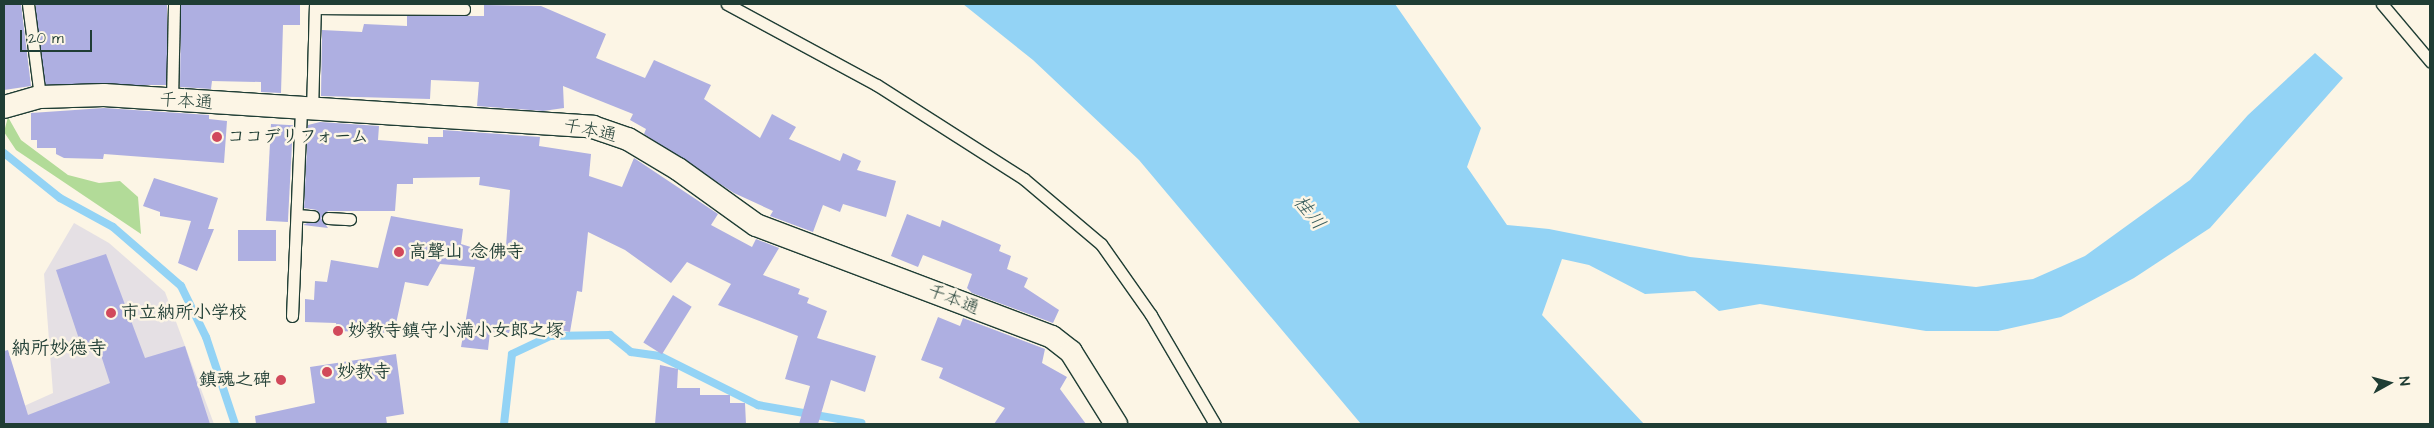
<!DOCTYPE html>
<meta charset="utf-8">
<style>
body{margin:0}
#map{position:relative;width:2434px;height:428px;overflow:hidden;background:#fcf5e5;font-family:"Architects Daughter","Klee One",sans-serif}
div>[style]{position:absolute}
.built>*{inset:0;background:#e5e0e4}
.green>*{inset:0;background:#b2db98}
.water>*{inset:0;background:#93d3f5}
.stream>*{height:8px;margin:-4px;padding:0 4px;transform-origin:4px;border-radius:4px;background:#93d3f5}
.building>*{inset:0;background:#aeafe1;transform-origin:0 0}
.roads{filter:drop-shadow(1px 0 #1f3d34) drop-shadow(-1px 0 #1f3d34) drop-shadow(0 1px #1f3d34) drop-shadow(0 -1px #1f3d34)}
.service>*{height:11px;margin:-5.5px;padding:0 5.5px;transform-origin:5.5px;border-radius:5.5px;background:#fcf5e5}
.minor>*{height:22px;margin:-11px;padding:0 11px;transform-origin:11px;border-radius:11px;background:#fcf5e5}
.dots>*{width:14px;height:14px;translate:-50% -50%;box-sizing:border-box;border:2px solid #fcf5e5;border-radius:50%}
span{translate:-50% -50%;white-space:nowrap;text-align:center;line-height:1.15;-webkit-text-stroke:5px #fcf5e5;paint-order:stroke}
.street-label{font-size:18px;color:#1f3d34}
.poi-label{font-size:18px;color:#1f3d34;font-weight:700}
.left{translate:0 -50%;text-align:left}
.right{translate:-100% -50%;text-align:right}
.water-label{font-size:19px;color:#365b5b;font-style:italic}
.neighbourhood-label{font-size:19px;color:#1f3d34;font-weight:700}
.frame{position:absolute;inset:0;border:5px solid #1f3d34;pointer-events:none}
.north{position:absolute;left:2364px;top:358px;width:50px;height:50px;-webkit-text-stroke:4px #fcf5e5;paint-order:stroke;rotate:83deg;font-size:14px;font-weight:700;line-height:20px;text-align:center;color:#1f3d34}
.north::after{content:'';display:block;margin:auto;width:18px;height:22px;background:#1f3d34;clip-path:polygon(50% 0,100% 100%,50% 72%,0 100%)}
.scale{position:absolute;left:20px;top:30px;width:72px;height:22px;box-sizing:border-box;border:2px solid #1f3d34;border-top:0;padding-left:6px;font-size:15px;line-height:18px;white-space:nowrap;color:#1f3d34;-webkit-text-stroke:4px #fcf5e5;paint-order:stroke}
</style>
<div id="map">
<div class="built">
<i style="clip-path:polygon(74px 223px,109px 243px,165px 292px,214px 424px,4px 424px,4px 415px,53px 393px,44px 274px)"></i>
</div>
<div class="green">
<i style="clip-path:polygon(8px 117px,21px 140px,68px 175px,99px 183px,120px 181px,138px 197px,141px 234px,16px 150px,4px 132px)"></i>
</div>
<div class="water">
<i style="clip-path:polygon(963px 4px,1395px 4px,1481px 128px,1467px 167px,1507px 225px,1549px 229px,1690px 257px,1976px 287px,2033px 279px,2085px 256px,2190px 180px,2248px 115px,2315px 53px,2343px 78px,2210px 228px,2134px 278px,2061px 317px,1998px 331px,1926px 331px,1760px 304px,1719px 311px,1695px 291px,1645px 294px,1589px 265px,1562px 259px,1542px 315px,1644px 424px,1361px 424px,1139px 160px,1033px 60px)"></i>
</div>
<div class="stream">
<i style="left:4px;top:153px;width:72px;rotate:38.8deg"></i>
<i style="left:60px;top:198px;width:60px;rotate:28.7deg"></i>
<i style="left:113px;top:227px;width:90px;rotate:40.9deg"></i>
<i style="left:181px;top:286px;width:57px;rotate:63.9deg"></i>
<i style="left:206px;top:337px;width:92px;rotate:71.6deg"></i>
<i style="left:504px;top:424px;width:70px;rotate:-83.5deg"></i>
<i style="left:512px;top:354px;width:42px;rotate:-25.3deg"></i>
<i style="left:550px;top:336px;width:60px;rotate:-1deg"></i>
<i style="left:610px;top:335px;width:27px;rotate:39deg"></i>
<i style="left:631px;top:352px;width:29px;rotate:8deg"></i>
<i style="left:660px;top:356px;width:110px;rotate:26.6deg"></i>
<i style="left:758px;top:405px;width:105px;rotate:9.9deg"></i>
</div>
<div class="building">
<i style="clip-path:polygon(4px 4px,21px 4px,31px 86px,4px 90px)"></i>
<i style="left:36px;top:4px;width:131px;height:81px"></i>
<i style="clip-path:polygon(181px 4px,300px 4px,300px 25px,283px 25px,281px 93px,261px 92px,261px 82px,212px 81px,211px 89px,180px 87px)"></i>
<i style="clip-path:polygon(484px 5px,541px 6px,606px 34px,596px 58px,645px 78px,654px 60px,711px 85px,704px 99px,760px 138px,772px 114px,796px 127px,789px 139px,840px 161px,843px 153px,861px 161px,857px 170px,896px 181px,886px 217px,843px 204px,840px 212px,823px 205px,813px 232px,770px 216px,773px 211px,734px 193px,644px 134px,646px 129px,630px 120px,633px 114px,563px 86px,564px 108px,543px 111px,477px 106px,479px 82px,431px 80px,430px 99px,321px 96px,322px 30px,362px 32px,364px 24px,407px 26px,407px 16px,484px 16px)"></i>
<i style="clip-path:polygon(104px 108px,209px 115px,209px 119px,227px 121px,224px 163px,104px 154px,103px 159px,64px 158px,56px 154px,56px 148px,37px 148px,37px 140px,31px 140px,31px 113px)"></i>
<i style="clip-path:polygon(320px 122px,379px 126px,378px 140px,428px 144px,428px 137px,443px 137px,443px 130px,540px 137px,539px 146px,591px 154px,589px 176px,622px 187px,634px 158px,718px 214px,711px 225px,752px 247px,756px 239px,779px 248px,763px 275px,800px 289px,798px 294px,809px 298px,807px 303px,827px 311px,817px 338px,876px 356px,865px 392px,831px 380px,818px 424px,799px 424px,810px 386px,785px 379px,798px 336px,718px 305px,731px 284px,687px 262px,671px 283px,625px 250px,588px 232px,582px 292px,577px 291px,570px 332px,527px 323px,528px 327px,511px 326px,509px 333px,490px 332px,488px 350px,461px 347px,475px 267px,440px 264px,428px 286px,405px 282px,394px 333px,337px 331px,336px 323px,305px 322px,305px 299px,314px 300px,315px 281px,327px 282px,331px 260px,378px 268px,391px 216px,463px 229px,461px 244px,500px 256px,502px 245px,506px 246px,510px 190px,479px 185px,480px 177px,413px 178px,413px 184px,397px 184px,395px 211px,328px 211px,321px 218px,328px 228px,303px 225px,320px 217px,317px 210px,304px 208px,308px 125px)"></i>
<i style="left:271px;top:124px;width:22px;height:97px;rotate:3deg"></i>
<i style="clip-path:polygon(154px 178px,218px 198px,208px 229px,214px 229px,197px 271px,178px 263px,191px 221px,160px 216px,160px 212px,143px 206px)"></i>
<i style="clip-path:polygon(907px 214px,940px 227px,942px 220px,1001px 245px,999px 251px,1011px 256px,1007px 269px,1028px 278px,1024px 287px,1059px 310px,1053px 323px,972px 293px,967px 288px,972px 274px,923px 255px,918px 267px,891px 256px)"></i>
<i style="left:238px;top:230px;width:38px;height:31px"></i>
<i style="clip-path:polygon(106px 254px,145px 358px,185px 346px,210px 424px,4px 424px,4px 351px,8px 350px,28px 415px,110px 383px,99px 349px,84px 354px,56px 270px)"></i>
<i style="left:673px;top:295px;width:22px;height:56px;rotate:32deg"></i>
<i style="clip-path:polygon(938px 317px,960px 326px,963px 318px,1045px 349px,1042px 363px,1067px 377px,1060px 389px,1086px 424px,994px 424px,1005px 408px,939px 378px,943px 368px,921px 360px)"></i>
<i style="clip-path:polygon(396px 354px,404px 414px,386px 417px,387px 424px,256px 424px,255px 416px,315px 403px,310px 367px)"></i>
<i style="clip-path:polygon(660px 365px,678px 369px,677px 388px,700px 388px,700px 395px,730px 395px,730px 403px,745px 403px,746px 424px,655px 424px)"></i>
</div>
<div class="roads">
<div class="service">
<i style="left:28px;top:4px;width:94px;rotate:82.6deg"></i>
<i style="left:727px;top:4px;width:170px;rotate:28.4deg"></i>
<i style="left:877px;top:85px;width:174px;rotate:32.6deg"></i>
<i style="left:1024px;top:179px;width:101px;rotate:40.2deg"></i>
<i style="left:1101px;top:244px;width:87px;rotate:54.8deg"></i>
<i style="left:1151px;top:315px;width:126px;rotate:59.6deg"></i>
<i style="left:2382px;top:4px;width:75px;rotate:49.9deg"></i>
<i style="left:315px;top:8px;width:149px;rotate:0.4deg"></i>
<i style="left:172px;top:101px;width:97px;rotate:-88.8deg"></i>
<i style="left:312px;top:111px;width:107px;rotate:-88.4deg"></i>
<i style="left:297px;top:215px;width:16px;rotate:4deg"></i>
<i style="left:328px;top:218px;width:22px;rotate:3deg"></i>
<i style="left:292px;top:316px;width:206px;rotate:-87.5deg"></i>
</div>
<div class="minor">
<i style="left:4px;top:107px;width:37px;rotate:-16deg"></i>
<i style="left:40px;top:97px;width:64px;rotate:-1.8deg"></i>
<i style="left:104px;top:95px;width:490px;rotate:3.7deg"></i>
<i style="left:593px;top:127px;width:37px;rotate:19deg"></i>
<i style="left:628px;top:139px;width:58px;rotate:31deg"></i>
<i style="left:678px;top:169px;width:96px;rotate:35.7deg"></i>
<i style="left:756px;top:225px;width:316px;rotate:20.7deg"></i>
<i style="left:1052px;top:337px;width:24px;rotate:38deg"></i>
<i style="left:1071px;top:352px;width:85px;rotate:58deg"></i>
</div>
</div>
<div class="dots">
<i style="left:217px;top:137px;background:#d1495b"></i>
<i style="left:399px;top:252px;background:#d1495b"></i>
<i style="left:111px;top:313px;background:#d1495b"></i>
<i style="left:338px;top:331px;background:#d1495b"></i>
<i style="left:327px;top:372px;background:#d1495b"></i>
<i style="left:281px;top:380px;background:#d1495b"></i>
</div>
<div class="street-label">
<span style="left:186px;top:102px;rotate:4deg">千本通</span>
<span style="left:590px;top:131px;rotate:12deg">千本通</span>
<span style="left:953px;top:300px;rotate:21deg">千本通</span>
</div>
<div class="poi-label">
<span class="left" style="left:227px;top:137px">ココデリフォーム</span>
<span class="left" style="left:409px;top:252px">高聲山 念佛寺</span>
<span class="left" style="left:121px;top:313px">市立納所小学校</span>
<span class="left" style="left:348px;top:331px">妙教寺鎮守小満小女郎之塚</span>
<span class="left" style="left:337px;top:372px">妙教寺</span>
<span class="right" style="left:271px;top:380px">鎮魂之碑</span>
</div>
<div class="water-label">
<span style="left:1309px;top:213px;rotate:52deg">桂川</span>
</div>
<div class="neighbourhood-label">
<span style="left:59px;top:349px">納所妙徳寺</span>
</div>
<div class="frame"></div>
<div class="north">N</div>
<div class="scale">20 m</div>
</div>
